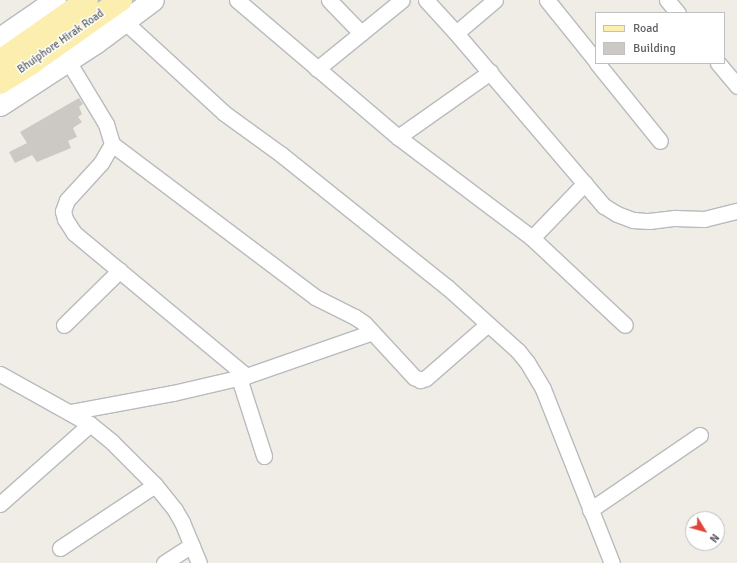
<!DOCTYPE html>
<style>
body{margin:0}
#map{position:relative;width:737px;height:563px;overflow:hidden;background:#efede5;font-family:Signika,sans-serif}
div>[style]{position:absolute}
.building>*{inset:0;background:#ccc9c4}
.roads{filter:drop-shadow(1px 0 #b8bbbe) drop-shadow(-1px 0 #b8bbbe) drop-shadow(0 1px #b8bbbe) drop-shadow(0 -1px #b8bbbe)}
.street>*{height:15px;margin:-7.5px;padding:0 7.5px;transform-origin:7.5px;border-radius:7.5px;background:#fff}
.secondary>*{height:21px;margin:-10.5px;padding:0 10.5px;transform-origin:10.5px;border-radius:10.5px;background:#fff}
.primary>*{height:22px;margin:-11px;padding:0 11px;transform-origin:11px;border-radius:11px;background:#fbeeae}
span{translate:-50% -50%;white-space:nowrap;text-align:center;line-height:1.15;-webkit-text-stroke:3px #fff;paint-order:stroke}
.street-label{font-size:11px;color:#5d6165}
.legend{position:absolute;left:595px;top:12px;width:130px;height:52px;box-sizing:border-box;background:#fff;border:1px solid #bec0c1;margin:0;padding:5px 7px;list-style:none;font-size:12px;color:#5d6165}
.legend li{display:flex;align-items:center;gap:8px;height:20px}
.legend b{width:20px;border:1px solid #bec0c1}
.north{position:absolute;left:685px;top:511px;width:40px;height:40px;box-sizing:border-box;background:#fff;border:1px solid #bec0c1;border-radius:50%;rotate:127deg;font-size:11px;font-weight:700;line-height:16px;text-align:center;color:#5d6165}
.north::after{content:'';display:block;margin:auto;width:14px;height:18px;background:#e14539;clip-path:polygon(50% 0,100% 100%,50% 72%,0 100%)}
</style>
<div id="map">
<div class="building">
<i style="clip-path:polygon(79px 98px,83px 104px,79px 107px,82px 114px,78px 117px,82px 122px,73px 128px,77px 137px,68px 141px,71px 148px,37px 162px,32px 155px,15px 163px,9px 152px,27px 143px,20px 132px)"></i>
</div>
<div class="roads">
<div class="street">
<i style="left:237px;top:0;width:211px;rotate:40.4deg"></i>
<i style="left:398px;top:137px;width:168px;rotate:37deg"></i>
<i style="left:532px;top:238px;width:127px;rotate:43.1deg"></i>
<i style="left:329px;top:0;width:46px;rotate:45.9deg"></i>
<i style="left:426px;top:0;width:45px;rotate:47.7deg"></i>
<i style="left:456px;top:33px;width:228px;rotate:49.5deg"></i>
<i style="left:604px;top:206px;width:15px;rotate:32deg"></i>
<i style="left:617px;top:214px;width:17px;rotate:21deg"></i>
<i style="left:633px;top:220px;width:16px;rotate:4deg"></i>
<i style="left:649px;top:221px;width:26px;rotate:-7deg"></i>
<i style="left:675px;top:218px;width:29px;rotate:2deg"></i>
<i style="left:704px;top:219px;width:34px;rotate:-14deg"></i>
<i style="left:547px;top:0;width:78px;rotate:51.2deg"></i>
<i style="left:667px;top:0;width:17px;rotate:50deg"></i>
<i style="left:124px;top:21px;width:136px;rotate:42.6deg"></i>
<i style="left:224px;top:113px;width:72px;rotate:35.9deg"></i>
<i style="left:282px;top:155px;width:211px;rotate:38.7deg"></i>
<i style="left:447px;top:287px;width:96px;rotate:42deg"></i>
<i style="left:518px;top:351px;width:14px;rotate:51deg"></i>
<i style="left:527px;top:362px;width:31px;rotate:59deg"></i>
<i style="left:543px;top:389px;width:187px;rotate:68.4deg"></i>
<i style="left:456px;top:33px;width:51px;rotate:-40.2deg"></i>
<i style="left:68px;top:61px;width:74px;rotate:58.9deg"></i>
<i style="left:106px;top:124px;width:21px;rotate:73deg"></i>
<i style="left:112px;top:144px;width:22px;rotate:120deg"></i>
<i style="left:101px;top:163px;width:50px;rotate:132.6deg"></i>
<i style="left:67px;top:200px;width:12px;rotate:110deg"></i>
<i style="left:63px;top:211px;width:8px;rotate:76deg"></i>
<i style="left:65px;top:219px;width:17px;rotate:57deg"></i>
<i style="left:74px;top:233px;width:224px;rotate:39.7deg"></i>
<i style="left:597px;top:63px;width:100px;rotate:51.1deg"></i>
<i style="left:718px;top:63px;width:30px;rotate:50deg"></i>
<i style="left:317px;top:69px;width:109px;rotate:-39.1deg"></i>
<i style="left:398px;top:137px;width:113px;rotate:-35.2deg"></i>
<i style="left:112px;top:144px;width:254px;rotate:37deg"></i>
<i style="left:315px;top:297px;width:45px;rotate:26.6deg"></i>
<i style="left:355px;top:317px;width:11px;rotate:34deg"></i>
<i style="left:364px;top:323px;width:74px;rotate:47.2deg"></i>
<i style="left:414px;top:377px;width:7px;rotate:27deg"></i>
<i style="left:420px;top:380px;width:6px;rotate:-18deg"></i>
<i style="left:426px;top:378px;width:82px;rotate:-41.1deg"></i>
<i style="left:532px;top:238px;width:76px;rotate:-46.1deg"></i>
<i style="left:64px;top:325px;width:78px;rotate:-44.5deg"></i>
<i style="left:0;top:374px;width:103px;rotate:29.1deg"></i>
<i style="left:90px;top:424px;width:28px;rotate:39deg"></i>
<i style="left:112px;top:442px;width:61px;rotate:45deg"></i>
<i style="left:155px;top:485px;width:32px;rotate:51deg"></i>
<i style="left:175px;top:510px;width:14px;rotate:60deg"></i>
<i style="left:182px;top:522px;width:44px;rotate:67.5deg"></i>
<i style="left:239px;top:378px;width:82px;rotate:72.2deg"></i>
<i style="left:70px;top:412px;width:105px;rotate:-10.5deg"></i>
<i style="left:173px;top:393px;width:75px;rotate:-13.1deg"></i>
<i style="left:246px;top:376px;width:133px;rotate:-19.2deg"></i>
<i style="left:0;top:504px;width:120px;rotate:-41.6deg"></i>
<i style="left:590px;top:510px;width:133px;rotate:-34.3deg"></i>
<i style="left:60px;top:548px;width:114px;rotate:-33.6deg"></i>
<i style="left:164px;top:563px;width:33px;rotate:-33deg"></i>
</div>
<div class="secondary">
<i style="left:0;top:38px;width:67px;rotate:-34.6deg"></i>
<i style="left:0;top:105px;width:113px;rotate:-33.1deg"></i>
<i style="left:95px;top:43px;width:72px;rotate:-36.6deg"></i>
</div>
<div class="primary">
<i style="left:0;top:61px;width:106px;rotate:-35deg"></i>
<i style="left:0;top:83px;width:39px;rotate:-32deg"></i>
<i style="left:33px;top:62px;width:108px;rotate:-35.2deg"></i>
</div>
</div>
<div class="street-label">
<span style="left:61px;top:42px;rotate:-35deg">Bhuiphore Hirak Road</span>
</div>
<ul class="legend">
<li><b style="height:5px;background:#fbeeae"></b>Road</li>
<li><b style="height:11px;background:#ccc9c4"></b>Building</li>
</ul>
<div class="north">N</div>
</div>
